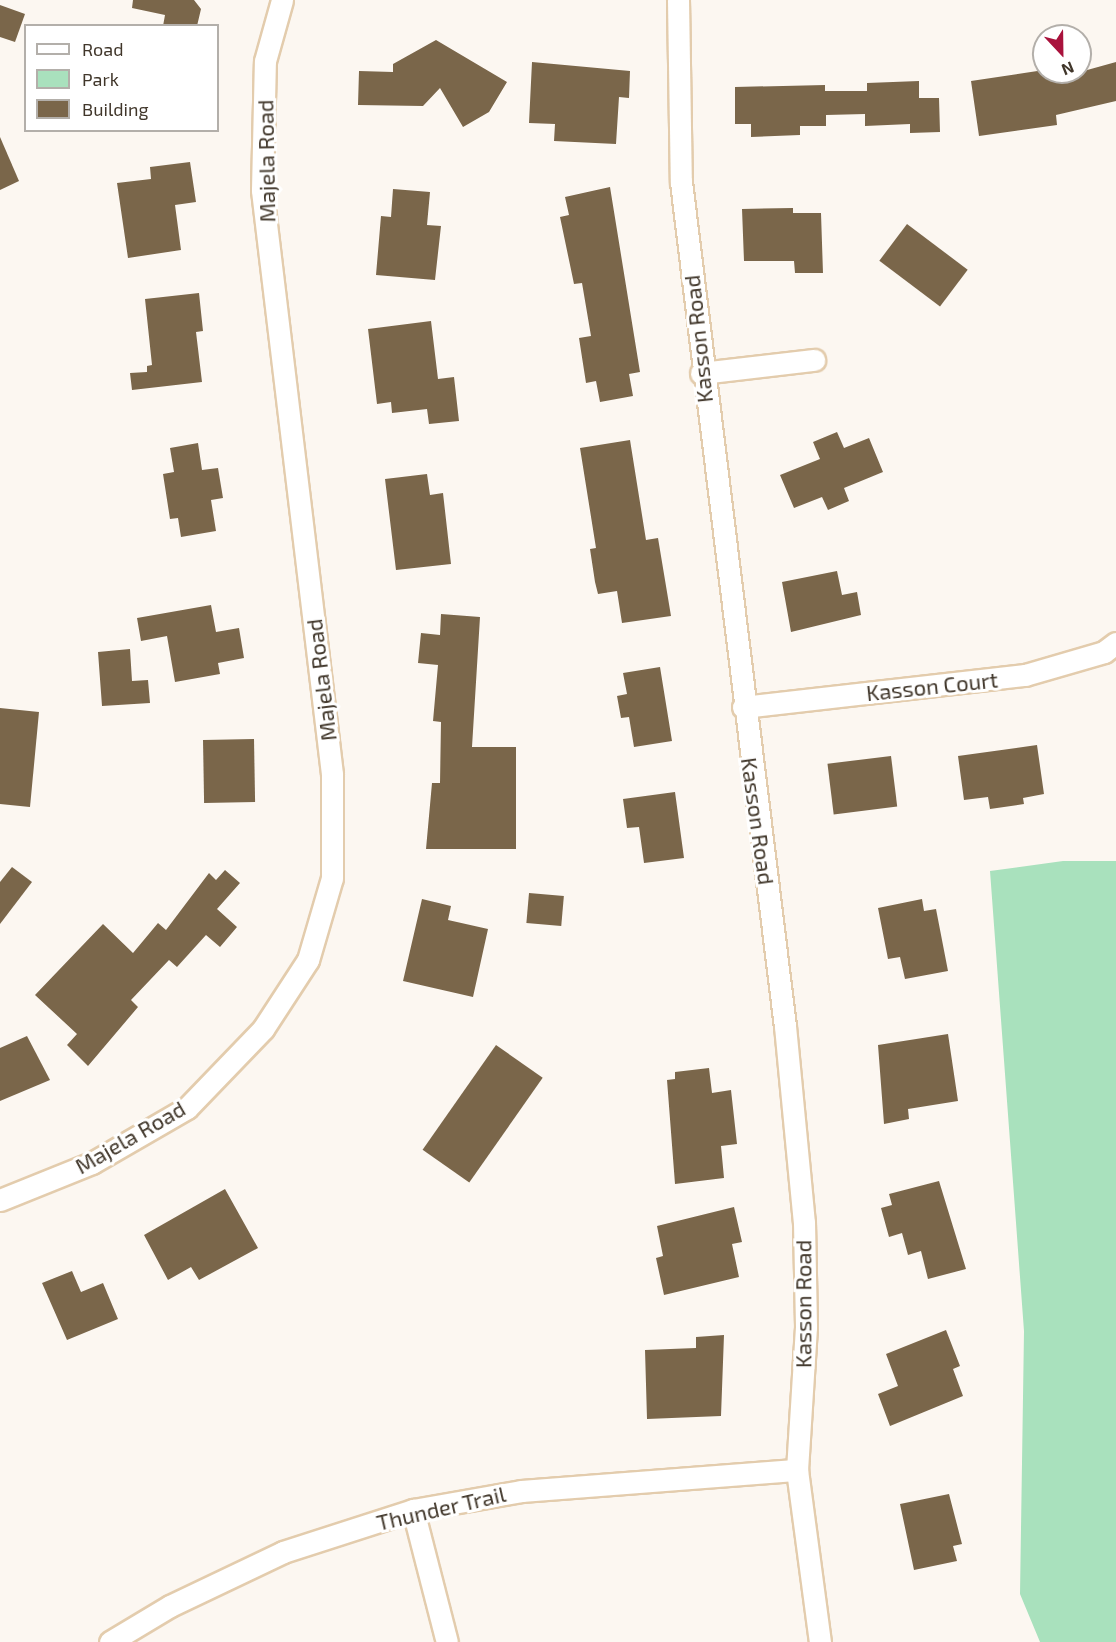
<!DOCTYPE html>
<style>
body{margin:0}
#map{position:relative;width:1116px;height:1642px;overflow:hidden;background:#fcf7f1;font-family:"Exo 2",sans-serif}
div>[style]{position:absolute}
.green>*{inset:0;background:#a9e1bd}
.building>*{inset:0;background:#7a664a;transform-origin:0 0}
.roads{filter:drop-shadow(2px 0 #e3ccad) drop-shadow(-2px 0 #e3ccad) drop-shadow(0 2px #e3ccad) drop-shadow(0 -2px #e3ccad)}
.minor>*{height:21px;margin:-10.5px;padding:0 10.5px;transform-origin:10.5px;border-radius:10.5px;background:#fff}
span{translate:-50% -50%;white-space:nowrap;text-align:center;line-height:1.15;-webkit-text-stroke:6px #fff;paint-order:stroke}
.street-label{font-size:22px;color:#40362a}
.legend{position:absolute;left:24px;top:24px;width:195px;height:108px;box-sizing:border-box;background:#fff;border:2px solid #b3afaa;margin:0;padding:8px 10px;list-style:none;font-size:18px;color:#40362a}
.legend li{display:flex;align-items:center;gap:12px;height:30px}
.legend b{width:30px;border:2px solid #b3afaa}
.north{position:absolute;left:1032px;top:24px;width:60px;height:60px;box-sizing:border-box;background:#fff;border:2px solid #b3afaa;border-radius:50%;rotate:158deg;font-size:16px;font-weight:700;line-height:24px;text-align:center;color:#40362a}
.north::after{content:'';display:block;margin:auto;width:21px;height:27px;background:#a9123c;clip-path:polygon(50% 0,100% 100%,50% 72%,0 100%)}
</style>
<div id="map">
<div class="green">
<i style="clip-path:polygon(1063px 861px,1116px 861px,1116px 1642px,1040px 1642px,1020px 1594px,1024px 1331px,990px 871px)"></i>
</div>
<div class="building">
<i style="clip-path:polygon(133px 0,194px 0,201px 9px,197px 26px,163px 26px,165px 15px,132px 8px)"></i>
<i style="clip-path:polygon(0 5px,25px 14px,15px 42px,0 37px)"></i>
<i style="clip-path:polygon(436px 40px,507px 82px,489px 112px,463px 127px,440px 88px,423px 106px,358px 105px,359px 71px,393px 72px,393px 64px)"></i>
<i style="clip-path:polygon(532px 62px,630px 71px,629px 98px,619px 97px,616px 144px,554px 141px,555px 124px,529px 123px)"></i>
<i style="clip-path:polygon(1116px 62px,1116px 101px,1056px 115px,1057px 125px,979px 136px,971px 81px,1044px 70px,1080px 72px)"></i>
<i style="clip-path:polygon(919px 81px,919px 98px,939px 98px,940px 132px,910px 133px,910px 124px,865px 126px,865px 114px,826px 115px,826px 126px,800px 126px,800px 135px,751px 137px,751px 124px,735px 124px,735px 87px,825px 85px,825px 91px,867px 91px,867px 83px)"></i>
<i style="clip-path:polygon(0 137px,19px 181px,0 190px)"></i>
<i style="clip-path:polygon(190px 162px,196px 202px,175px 205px,181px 250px,128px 258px,117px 183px,151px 179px,150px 167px)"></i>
<i style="clip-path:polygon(610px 187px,640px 372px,629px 374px,633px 396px,600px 402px,596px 381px,586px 383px,579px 338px,591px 336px,582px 283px,574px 284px,560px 217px,569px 215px,565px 197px)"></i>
<i style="clip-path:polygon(393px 189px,430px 192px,427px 225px,441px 226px,435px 280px,376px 275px,381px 216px,391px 217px)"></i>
<i style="clip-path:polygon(793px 208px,793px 213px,821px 213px,823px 273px,795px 273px,794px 261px,744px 261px,742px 209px)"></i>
<i style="left:907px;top:224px;width:76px;height:46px;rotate:37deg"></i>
<i style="clip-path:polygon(199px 293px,203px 331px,196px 332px,202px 382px,132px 390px,130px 373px,147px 372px,147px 366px,152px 365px,145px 299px)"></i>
<i style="clip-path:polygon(431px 321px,438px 379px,454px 377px,459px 421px,429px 424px,427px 409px,392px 413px,391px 402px,377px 404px,368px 329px)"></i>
<i style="clip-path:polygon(837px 432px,844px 448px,869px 438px,883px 472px,844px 488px,849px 501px,828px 510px,822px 497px,794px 508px,780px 475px,820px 459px,813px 442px)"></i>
<i style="clip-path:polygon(630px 440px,646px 540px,658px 538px,671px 616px,622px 623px,617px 591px,598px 594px,595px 582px,590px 549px,596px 548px,580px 448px)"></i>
<i style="clip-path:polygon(198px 443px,202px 470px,218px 468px,223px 498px,211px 500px,216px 531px,181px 537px,178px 518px,170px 519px,163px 474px,174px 472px,170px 448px)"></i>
<i style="clip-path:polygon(427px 474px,430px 495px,443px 493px,451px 564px,396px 570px,385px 479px)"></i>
<i style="clip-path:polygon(837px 571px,842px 595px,857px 592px,861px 615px,791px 632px,782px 582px)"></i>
<i style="clip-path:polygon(211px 605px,216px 632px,239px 628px,244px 658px,218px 663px,220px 674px,175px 682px,167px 636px,141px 641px,137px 618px)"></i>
<i style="clip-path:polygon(441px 614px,480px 617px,472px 747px,516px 747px,516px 849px,426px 849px,432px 783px,440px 783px,441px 722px,433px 721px,438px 665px,418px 663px,421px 633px,440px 635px)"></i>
<i style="clip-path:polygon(130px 649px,132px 681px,148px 680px,150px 703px,102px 706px,98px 652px)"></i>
<i style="clip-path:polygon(660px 667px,672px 741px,634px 747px,629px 717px,621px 718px,617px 696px,627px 694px,623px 673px)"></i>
<i style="clip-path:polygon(0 708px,39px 712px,30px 807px,0 804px)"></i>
<i style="left:254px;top:739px;width:63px;height:51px;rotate:89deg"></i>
<i style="clip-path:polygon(1037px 745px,1044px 794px,1023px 798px,1024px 804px,990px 809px,988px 797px,964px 800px,958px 756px)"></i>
<i style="left:891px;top:756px;width:51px;height:64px;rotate:83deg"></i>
<i style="clip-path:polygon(675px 792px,684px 858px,644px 863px,639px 827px,627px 828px,623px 799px)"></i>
<i style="clip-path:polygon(12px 867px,32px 882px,0 924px,0 882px)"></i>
<i style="clip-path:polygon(225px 870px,240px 883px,217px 909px,237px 927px,220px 947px,206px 935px,177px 967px,169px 960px,131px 1000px,138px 1007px,88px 1066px,67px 1045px,77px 1034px,35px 995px,103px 924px,133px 953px,158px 923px,166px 930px,209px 873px,216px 880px)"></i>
<i style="left:529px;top:893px;width:35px;height:30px;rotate:5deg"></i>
<i style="clip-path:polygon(422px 899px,451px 906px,448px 920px,488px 929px,473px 997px,403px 981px)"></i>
<i style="clip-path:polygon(922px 899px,924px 911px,936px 909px,948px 971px,905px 979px,900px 957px,888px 959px,878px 908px)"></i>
<i style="clip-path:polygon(948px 1034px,958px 1101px,908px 1109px,909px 1119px,884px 1124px,878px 1045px)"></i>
<i style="clip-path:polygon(27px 1036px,50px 1080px,0 1101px,0 1048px)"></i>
<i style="left:496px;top:1045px;width:57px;height:128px;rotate:35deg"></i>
<i style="clip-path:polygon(709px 1068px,712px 1093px,731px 1090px,737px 1144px,721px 1146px,724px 1178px,675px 1184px,667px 1080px,675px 1079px,675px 1072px)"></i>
<i style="clip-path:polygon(939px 1181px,966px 1269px,928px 1279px,921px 1251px,908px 1255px,902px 1233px,889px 1237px,881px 1208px,892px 1205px,889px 1194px)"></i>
<i style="clip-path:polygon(225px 1189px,258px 1248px,199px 1280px,191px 1267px,168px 1280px,144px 1235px)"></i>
<i style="clip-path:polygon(734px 1207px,742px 1242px,732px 1244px,739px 1277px,664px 1295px,656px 1258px,663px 1256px,657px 1226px)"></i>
<i style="clip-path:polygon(72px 1271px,81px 1292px,103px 1283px,118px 1319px,67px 1340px,42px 1283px)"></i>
<i style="clip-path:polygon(946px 1330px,960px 1366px,953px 1369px,963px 1396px,890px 1426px,878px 1394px,898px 1386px,886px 1354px)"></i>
<i style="clip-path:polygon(724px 1335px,721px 1416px,647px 1419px,645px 1350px,696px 1348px,696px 1337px)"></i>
<i style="clip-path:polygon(949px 1494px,962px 1544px,953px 1546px,957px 1561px,914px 1570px,900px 1504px)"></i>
</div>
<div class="roads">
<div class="minor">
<i style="left:678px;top:0;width:182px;rotate:89.1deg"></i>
<i style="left:681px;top:182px;width:850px;rotate:82.98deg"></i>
<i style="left:785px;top:1026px;width:197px;rotate:84.5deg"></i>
<i style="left:804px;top:1222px;width:105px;rotate:88.9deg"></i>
<i style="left:806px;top:1327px;width:143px;rotate:93.6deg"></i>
<i style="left:797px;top:1470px;width:174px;rotate:82.4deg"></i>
<i style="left:701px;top:373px;width:114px;rotate:-6.6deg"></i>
<i style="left:743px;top:707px;width:284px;rotate:-6.5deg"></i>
<i style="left:1025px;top:675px;width:82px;rotate:-16.2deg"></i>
<i style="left:1104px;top:652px;width:15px;rotate:-37deg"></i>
<i style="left:0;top:1200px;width:99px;rotate:-21.9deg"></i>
<i style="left:92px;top:1163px;width:110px;rotate:-30.1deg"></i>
<i style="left:187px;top:1108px;width:110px;rotate:-46.1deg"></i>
<i style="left:263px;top:1029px;width:82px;rotate:-56.9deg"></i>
<i style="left:308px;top:960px;width:85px;rotate:-73.7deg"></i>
<i style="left:332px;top:878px;width:104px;rotate:-90deg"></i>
<i style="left:332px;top:774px;width:588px;rotate:-96.84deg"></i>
<i style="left:262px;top:190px;width:129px;rotate:-88.7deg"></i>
<i style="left:265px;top:61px;width:63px;rotate:-74.4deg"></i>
<i style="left:413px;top:1510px;width:136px;rotate:75.6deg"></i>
<i style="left:110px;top:1642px;width:70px;rotate:-31deg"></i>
<i style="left:170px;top:1606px;width:125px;rotate:-25.5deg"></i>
<i style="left:283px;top:1552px;width:137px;rotate:-17.9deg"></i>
<i style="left:413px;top:1510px;width:111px;rotate:-9.9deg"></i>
<i style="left:522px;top:1491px;width:276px;rotate:-4.4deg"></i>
</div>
</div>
<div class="street-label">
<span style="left:266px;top:161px;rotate:-91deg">Majela Road</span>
<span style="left:698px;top:339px;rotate:-96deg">Kasson Road</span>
<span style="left:321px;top:680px;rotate:-97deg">Majela Road</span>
<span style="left:932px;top:686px;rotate:-6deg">Kasson Court</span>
<span style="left:758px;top:821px;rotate:82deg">Kasson Road</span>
<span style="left:130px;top:1137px;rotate:-30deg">Majela Road</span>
<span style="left:803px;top:1304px;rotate:-90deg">Kasson Road</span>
<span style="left:441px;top:1508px;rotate:-13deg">Thunder Trail</span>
</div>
<ul class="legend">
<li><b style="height:8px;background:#fff"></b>Road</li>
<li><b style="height:16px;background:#a9e1bd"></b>Park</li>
<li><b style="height:16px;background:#7a664a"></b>Building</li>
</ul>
<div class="north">N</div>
</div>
